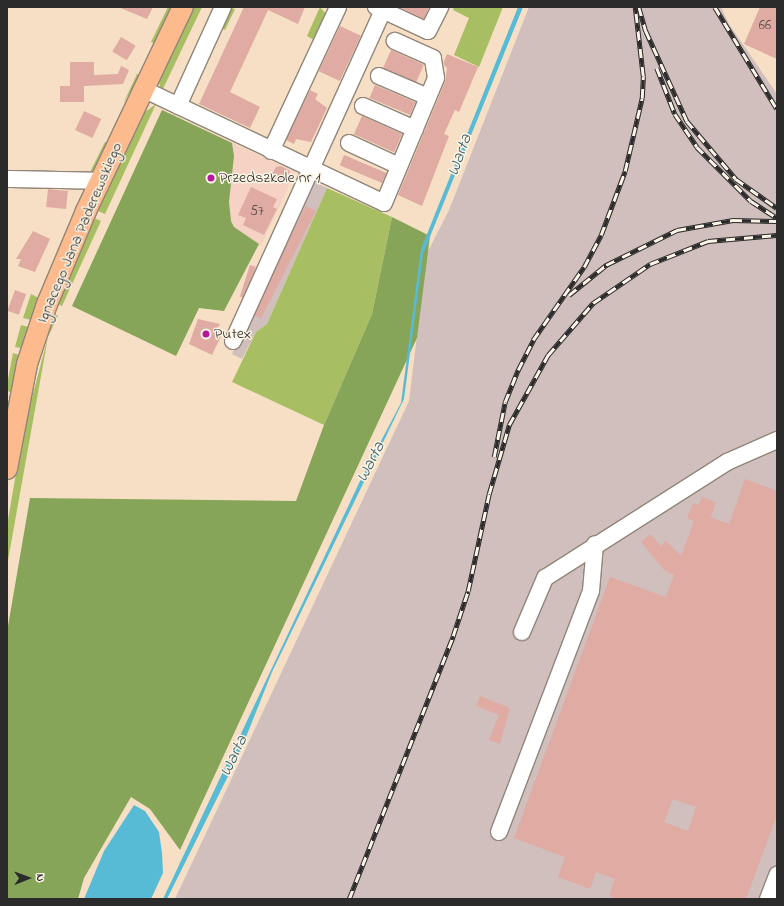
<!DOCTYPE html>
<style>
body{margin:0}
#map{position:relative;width:784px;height:906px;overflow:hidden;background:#f6dfc4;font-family:"Indie Flower",sans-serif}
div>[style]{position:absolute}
.built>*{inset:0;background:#f6d2c4;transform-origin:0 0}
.industrial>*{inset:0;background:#d1bfbe}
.green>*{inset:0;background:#a8be63}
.forest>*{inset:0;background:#86a559}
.water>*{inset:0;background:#58bbd6}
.building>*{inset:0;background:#dfaba2;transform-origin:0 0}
.roads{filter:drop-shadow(1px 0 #908578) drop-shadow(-1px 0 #908578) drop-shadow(0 1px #908578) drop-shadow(0 -1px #908578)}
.minor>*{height:16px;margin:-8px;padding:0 8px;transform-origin:8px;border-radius:8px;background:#fff}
.major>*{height:20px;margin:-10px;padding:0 10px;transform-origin:10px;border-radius:10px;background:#fcba8d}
.rail>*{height:4.5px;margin-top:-2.25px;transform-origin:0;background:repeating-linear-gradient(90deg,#fcf5e5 0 9px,#2b2b2b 0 18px);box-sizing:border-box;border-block:1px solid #2b2b2b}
.dots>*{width:11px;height:11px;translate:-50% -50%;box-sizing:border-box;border:2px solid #fcf5e5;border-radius:50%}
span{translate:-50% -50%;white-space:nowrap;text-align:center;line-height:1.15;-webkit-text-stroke:3px #fcf5e5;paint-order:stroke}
.number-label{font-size:14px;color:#584b49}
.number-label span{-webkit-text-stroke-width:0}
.poi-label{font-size:16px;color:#2b2b2b}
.left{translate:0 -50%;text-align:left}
.street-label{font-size:16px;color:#2b2b2b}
.water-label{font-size:17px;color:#3b5d67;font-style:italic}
.frame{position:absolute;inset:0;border:8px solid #2b2b2b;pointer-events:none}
.north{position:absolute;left:8px;top:858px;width:40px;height:40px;-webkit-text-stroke:3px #fcf5e5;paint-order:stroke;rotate:89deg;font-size:11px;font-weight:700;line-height:16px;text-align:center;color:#2b2b2b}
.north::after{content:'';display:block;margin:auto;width:14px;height:18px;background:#2b2b2b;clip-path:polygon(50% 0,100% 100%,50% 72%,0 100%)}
</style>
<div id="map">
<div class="built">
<i style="left:162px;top:110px;width:147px;height:81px;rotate:25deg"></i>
</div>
<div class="industrial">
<i style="clip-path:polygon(529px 7px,721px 7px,729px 24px,777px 94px,777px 899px,175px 899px,409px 401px,427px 253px,449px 210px)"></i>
<i style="clip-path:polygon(310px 180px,327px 188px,267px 324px,256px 332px,242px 359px,232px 354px)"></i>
</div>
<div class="green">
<i style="clip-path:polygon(168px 7px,172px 7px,155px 44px,151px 42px)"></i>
<i style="clip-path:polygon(194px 7px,202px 7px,161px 93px,159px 81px)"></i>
<i style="clip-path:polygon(230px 7px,235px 9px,225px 30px,219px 27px)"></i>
<i style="clip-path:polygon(320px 7px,326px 14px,314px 40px,307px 36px)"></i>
<i style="clip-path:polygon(454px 7px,503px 7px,479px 67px,454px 55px,469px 18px,453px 10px)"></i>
<i style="clip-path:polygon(137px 74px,140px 75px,123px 104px)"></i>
<i style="clip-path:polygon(156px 104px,105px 214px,98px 211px,136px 128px,145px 112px)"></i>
<i style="clip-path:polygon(105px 142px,108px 143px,96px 169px,90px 172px)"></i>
<i style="clip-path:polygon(327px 188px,392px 217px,372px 314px,324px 425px,232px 382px,256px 332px,267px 324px)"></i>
<i style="clip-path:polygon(94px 218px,101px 221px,62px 306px,58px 304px)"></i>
<i style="clip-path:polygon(31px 294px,39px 298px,31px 320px,23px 318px)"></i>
<i style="clip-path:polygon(54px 314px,58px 316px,48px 337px,7px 566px,7px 526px,23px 432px)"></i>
<i style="clip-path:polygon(21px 325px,29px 327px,21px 348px,15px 347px)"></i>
<i style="clip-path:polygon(13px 353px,19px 355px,11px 392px,7px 391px,7px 385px)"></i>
</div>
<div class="forest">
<i style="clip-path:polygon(162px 110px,232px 143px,234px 156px,229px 202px,231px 221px,234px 227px,259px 244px,224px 311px,199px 308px,176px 356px,72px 306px)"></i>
<i style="clip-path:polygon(392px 217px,430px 236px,417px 338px,180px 850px,150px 809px,131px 797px,84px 878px,78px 899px,7px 899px,7px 632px,30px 498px,296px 501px,324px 425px,372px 314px)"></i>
</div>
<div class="water">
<i style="clip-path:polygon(518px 7px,523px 7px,423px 254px,404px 399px,272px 672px,240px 752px,167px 899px,163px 899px,361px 479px,401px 403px,421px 249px)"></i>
<i style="clip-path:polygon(134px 805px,145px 811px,159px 832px,162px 853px,163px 873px,151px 899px,84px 899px,104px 851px)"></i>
</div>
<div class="building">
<i style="clip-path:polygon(118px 7px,153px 7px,147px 19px)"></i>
<i style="clip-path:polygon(244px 7px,305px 7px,298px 24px,268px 10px,230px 92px,260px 107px,250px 128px,199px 104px)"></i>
<i style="clip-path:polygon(399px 7px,429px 7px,424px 19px)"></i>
<i style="clip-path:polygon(760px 7px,777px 7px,777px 59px,744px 44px)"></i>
<i style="left:340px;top:26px;width:23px;height:50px;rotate:25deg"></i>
<i style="left:121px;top:37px;width:17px;height:17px;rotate:31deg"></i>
<i style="left:391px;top:50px;width:36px;height:20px;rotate:24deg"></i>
<i style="clip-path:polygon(447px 54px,478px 67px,459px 112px,455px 110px,444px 134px,449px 136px,422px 206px,398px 195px,445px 82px,447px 68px,443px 64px)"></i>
<i style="clip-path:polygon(70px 62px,94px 62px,94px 75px,118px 74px,121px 66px,129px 70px,123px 84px,84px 86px,84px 102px,60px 102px,60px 86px,70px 86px)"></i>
<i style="left:375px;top:85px;width:44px;height:14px;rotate:23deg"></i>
<i style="clip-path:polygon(310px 90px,318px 94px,315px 99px,327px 108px,311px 142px,296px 139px,294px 144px,286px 140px)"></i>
<i style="left:84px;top:111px;width:19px;height:21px;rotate:25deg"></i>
<i style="left:362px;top:116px;width:44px;height:20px;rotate:24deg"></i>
<i style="left:344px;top:155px;width:46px;height:11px;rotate:23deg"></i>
<i style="clip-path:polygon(281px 166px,290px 171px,285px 182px,271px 176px,276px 167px)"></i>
<i style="clip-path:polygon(251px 187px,277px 199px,273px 207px,277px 209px,264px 235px,243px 225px,246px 218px,238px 215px)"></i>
<i style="left:48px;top:189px;width:20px;height:18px;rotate:6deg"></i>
<i style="left:306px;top:206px;width:11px;height:121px;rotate:27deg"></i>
<i style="clip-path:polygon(33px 231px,50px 239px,35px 272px,18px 266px,21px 259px,16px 259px)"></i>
<i style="left:250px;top:265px;width:6px;height:33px;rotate:18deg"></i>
<i style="left:15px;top:290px;width:12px;height:22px;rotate:20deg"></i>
<i style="clip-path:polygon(198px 319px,220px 324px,217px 329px,223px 332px,212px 355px,189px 344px)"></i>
<i style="clip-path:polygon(evenodd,745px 479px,777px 491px,777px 815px,746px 899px,617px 899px,609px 896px,615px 879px,596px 872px,590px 889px,558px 877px,565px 857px,514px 838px,610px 577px,666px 597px,674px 575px,665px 571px,641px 542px,650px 534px,661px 546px,666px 541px,681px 556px,694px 521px,687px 518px,693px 503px,699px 505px,702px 497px,716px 502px,711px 517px,729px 524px,745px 479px,673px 799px,696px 807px,688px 831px,664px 822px,673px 799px)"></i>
<i style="clip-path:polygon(480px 696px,510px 708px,500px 744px,489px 740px,499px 715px,476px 706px)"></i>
</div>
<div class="roads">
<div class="minor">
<i style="left:376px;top:7px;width:57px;rotate:24.8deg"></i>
<i style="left:428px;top:31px;width:27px;rotate:-63deg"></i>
<i style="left:379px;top:76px;width:53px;rotate:23.2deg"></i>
<i style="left:145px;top:90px;width:264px;rotate:25.3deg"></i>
<i style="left:384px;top:203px;width:135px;rotate:-67.4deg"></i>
<i style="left:436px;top:78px;width:20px;rotate:-99deg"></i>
<i style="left:433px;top:58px;width:42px;rotate:-155.9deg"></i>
<i style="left:178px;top:106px;width:109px;rotate:-65.6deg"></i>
<i style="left:363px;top:106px;width:57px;rotate:23.9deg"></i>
<i style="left:349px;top:143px;width:55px;rotate:24.7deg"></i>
<i style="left:271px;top:151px;width:159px;rotate:-65deg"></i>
<i style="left:7px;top:179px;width:93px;rotate:1.2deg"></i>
<i style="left:233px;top:341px;width:363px;rotate:-65.6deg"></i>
<i style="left:522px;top:632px;width:59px;rotate:-66.9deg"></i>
<i style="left:545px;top:578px;width:216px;rotate:-32.5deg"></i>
<i style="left:727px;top:462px;width:55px;rotate:-23.7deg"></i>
<i style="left:499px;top:832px;width:258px;rotate:-69.1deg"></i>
<i style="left:591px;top:591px;width:47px;rotate:-85.1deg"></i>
<i style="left:768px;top:899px;width:26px;rotate:-69deg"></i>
</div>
<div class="major">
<i style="left:7px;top:469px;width:107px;rotate:-79.2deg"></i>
<i style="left:27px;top:364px;width:63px;rotate:-71.6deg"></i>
<i style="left:47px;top:304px;width:101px;rotate:-67.2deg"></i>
<i style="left:86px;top:211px;width:226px;rotate:-64.6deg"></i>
</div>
</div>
<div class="rail">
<i style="left:639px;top:7px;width:25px;rotate:74deg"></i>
<i style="left:646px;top:31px;width:99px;rotate:65.5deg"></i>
<i style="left:687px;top:121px;width:76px;rotate:49.8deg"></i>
<i style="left:736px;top:179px;width:50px;rotate:35.3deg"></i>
<i style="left:715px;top:7px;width:119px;rotate:58.7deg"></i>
<i style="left:657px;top:68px;width:49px;rotate:68.6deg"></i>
<i style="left:675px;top:114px;width:40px;rotate:56deg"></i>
<i style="left:697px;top:147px;width:76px;rotate:45deg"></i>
<i style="left:751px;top:201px;width:31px;rotate:33deg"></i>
<i style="left:569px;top:295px;width:48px;rotate:-39deg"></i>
<i style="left:606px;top:265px;width:79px;rotate:-26.2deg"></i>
<i style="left:677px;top:230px;width:57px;rotate:-10.1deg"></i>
<i style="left:733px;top:220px;width:44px;rotate:1.3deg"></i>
<i style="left:494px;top:457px;width:56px;rotate:-78.7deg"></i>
<i style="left:505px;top:402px;width:35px;rotate:-68deg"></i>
<i style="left:518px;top:370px;width:34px;rotate:-63deg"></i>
<i style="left:533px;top:340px;width:89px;rotate:-55.1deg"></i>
<i style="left:584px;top:267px;width:36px;rotate:-62deg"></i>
<i style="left:601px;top:235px;width:68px;rotate:-69.4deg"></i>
<i style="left:625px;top:171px;width:75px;rotate:-76.9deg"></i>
<i style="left:642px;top:98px;width:22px;rotate:-87deg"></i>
<i style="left:643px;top:76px;width:69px;rotate:-96.6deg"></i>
<i style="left:349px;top:899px;width:283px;rotate:-68.4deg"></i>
<i style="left:453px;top:636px;width:47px;rotate:-71.6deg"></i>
<i style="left:468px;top:591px;width:99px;rotate:-77.8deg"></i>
<i style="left:489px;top:494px;width:72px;rotate:-73.8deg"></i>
<i style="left:509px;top:425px;width:80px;rotate:-60.9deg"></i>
<i style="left:548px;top:355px;width:69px;rotate:-49.1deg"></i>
<i style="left:593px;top:303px;width:69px;rotate:-34.4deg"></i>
<i style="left:650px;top:264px;width:62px;rotate:-21.6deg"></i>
<i style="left:708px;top:241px;width:69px;rotate:-5deg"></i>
</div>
<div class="dots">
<i style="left:211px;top:178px;background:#b5179e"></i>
<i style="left:206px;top:334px;background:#b5179e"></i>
</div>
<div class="number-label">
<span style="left:765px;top:26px">66</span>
<span style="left:257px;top:212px">57</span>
</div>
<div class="poi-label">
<span class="left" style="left:219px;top:178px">Przedszkole nr 1</span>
<span class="left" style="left:214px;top:334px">Putex</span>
</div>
<div class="street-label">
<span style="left:80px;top:233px;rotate:-67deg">Ignacego Jana Paderewskiego</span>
</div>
<div class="water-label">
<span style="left:460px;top:155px;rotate:-70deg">Warta</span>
<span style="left:371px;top:462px;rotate:-63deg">Warta</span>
<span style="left:234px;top:756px;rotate:-65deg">Warta</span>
</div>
<div class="frame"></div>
<div class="north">N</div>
</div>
